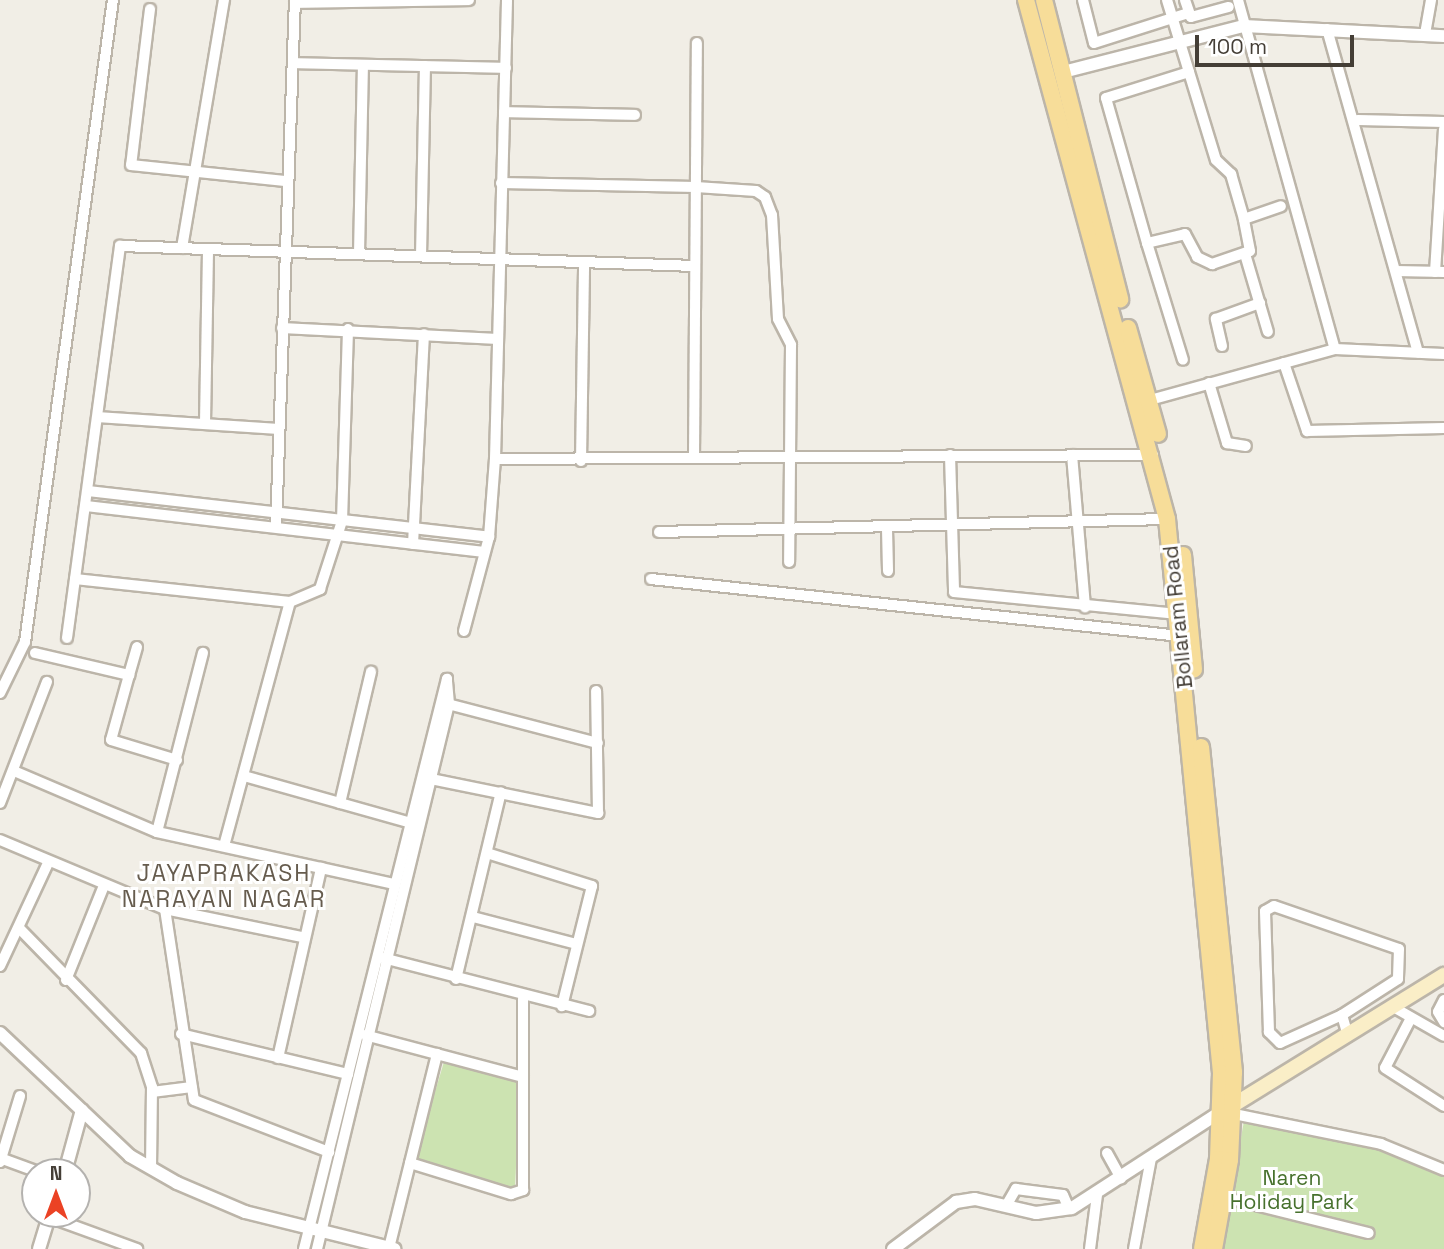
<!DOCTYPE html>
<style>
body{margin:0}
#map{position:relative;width:1444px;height:1249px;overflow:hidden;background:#f1eee6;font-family:"Space Grotesk",sans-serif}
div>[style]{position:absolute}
.green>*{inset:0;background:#cce3b1}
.roads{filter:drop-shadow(2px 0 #bcb5a9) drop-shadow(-2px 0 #bcb5a9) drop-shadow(0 2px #bcb5a9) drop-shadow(0 -2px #bcb5a9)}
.minor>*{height:10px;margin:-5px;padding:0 5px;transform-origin:5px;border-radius:5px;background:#fff}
.tertiary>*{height:12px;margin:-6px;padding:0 6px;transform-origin:6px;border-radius:6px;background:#fff}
.secondary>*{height:14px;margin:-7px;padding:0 7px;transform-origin:7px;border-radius:7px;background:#faeec7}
.primary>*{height:16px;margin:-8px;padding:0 8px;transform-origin:8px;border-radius:8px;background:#f7dd99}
span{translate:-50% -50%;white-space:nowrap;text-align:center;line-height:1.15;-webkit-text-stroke:6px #fff;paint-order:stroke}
.street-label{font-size:21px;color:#443e36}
.park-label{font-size:21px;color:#47712d}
.neighbourhood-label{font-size:23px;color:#665c4e;letter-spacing:2px}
.north{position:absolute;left:21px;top:1158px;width:70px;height:70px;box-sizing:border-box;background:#fff;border:2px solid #b4b2af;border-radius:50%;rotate:0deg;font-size:19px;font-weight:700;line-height:28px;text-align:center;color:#443e36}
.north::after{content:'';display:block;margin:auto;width:24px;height:32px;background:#eb4224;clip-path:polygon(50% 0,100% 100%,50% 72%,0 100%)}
.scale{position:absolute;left:1195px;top:35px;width:159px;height:32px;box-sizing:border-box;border:4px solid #443e36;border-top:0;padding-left:9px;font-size:21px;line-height:24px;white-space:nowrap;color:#443e36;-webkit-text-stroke:5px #fff;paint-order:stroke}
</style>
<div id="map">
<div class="green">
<i style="clip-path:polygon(444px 1062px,520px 1083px,515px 1187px,506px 1190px,414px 1161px)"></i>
<i style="clip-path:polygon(1244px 1121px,1374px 1147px,1444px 1177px,1444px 1249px,1221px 1249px)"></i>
</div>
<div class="roads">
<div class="minor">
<i style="left:1083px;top:0;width:44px;rotate:75.7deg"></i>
<i style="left:1094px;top:43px;width:99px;rotate:-17.7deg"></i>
<i style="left:1167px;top:0;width:167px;rotate:73deg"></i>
<i style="left:1216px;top:160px;width:21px;rotate:43deg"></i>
<i style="left:1231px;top:174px;width:47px;rotate:73.9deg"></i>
<i style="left:1185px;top:0;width:18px;rotate:71deg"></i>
<i style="left:1191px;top:17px;width:39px;rotate:-15deg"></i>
<i style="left:1238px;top:0;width:362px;rotate:74.5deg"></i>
<i style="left:295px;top:3px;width:174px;rotate:-1deg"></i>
<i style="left:150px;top:9px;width:157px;rotate:96.9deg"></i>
<i style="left:131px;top:165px;width:157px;rotate:5.9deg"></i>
<i style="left:1327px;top:29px;width:336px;rotate:74.3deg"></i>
<i style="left:1425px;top:34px;width:35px;rotate:-80deg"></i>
<i style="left:293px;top:63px;width:213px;rotate:1.3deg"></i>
<i style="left:1189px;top:72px;width:87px;rotate:162.6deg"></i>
<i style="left:1106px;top:98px;width:151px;rotate:74.2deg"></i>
<i style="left:1147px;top:243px;width:39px;rotate:-13deg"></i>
<i style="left:1185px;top:234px;width:26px;rotate:62deg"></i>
<i style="left:1197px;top:257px;width:17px;rotate:25deg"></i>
<i style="left:1212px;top:264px;width:40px;rotate:-18.9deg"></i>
<i style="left:1250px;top:251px;width:33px;rotate:-101deg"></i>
<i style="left:1244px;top:219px;width:39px;rotate:-19deg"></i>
<i style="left:504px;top:112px;width:131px;rotate:1.3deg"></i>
<i style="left:1358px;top:120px;width:86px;rotate:1.3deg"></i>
<i style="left:501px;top:183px;width:195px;rotate:1.2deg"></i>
<i style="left:696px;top:187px;width:60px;rotate:3.8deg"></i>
<i style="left:756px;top:191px;width:11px;rotate:34deg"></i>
<i style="left:765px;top:197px;width:19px;rotate:69deg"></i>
<i style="left:772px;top:215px;width:104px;rotate:86.7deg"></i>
<i style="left:778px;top:319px;width:29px;rotate:63deg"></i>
<i style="left:791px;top:345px;width:217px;rotate:90.5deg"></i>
<i style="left:1147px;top:243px;width:122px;rotate:72.9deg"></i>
<i style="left:182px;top:248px;width:252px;rotate:-80.4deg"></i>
<i style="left:359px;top:254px;width:189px;rotate:-88.8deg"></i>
<i style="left:1245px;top:254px;width:81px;rotate:73.6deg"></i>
<i style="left:421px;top:256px;width:190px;rotate:-88.8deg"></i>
<i style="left:1396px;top:271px;width:48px;rotate:1.2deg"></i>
<i style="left:1435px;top:272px;width:143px;rotate:-86.4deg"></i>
<i style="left:282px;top:328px;width:216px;rotate:2.9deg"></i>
<i style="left:1222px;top:346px;width:28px;rotate:-103deg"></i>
<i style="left:1216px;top:319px;width:47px;rotate:-20deg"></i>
<i style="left:1284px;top:363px;width:72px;rotate:71.3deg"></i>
<i style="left:1307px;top:431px;width:137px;rotate:-1.3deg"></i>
<i style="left:1209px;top:383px;width:63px;rotate:73.3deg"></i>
<i style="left:1227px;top:443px;width:19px;rotate:9deg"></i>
<i style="left:1150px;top:400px;width:192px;rotate:-15.4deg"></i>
<i style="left:1335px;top:349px;width:109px;rotate:2.6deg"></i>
<i style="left:98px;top:417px;width:180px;rotate:3.8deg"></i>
<i style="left:205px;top:423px;width:173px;rotate:-89deg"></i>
<i style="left:950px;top:455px;width:137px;rotate:88.3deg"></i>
<i style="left:954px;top:592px;width:225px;rotate:5.6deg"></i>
<i style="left:1072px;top:455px;width:153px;rotate:85.1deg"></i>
<i style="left:694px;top:456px;width:413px;rotate:-89.6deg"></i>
<i style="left:495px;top:459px;width:658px;rotate:-0.35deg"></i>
<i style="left:581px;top:461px;width:199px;rotate:-89.1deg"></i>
<i style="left:88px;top:491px;width:404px;rotate:6.5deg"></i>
<i style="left:86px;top:506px;width:401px;rotate:6.6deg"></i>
<i style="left:276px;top:527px;width:527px;rotate:-87.94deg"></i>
<i style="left:887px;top:529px;width:42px;rotate:88.6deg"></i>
<i style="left:659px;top:532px;width:508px;rotate:-1.47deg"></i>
<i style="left:413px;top:544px;width:210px;rotate:-87deg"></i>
<i style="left:75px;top:579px;width:216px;rotate:6.1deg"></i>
<i style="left:290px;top:602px;width:33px;rotate:-23deg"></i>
<i style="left:320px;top:589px;width:71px;rotate:-72.1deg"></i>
<i style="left:342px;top:521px;width:192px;rotate:-88.2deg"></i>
<i style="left:651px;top:579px;width:532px;rotate:6.15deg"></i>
<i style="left:464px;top:631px;width:97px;rotate:-75.1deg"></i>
<i style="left:489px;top:537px;width:78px;rotate:-85.6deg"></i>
<i style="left:495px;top:459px;width:459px;rotate:-88.5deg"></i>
<i style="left:67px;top:638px;width:396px;rotate:-82.3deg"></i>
<i style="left:120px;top:246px;width:575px;rotate:1.99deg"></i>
<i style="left:35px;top:653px;width:97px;rotate:13.2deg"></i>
<i style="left:129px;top:675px;width:67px;rotate:105.5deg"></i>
<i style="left:111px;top:740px;width:69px;rotate:16.9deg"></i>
<i style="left:129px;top:675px;width:29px;rotate:-74deg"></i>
<i style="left:0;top:693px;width:57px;rotate:-63.9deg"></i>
<i style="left:25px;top:642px;width:648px;rotate:-82.2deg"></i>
<i style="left:444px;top:703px;width:159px;rotate:14.6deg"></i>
<i style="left:14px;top:771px;width:155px;rotate:23.1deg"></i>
<i style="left:157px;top:832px;width:242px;rotate:12.4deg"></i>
<i style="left:244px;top:776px;width:170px;rotate:15.7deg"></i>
<i style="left:426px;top:778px;width:176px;rotate:11.5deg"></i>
<i style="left:598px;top:813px;width:122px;rotate:-90.9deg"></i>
<i style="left:0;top:803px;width:130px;rotate:-68.8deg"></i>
<i style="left:340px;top:803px;width:135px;rotate:-76.7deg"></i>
<i style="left:157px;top:832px;width:185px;rotate:-75.6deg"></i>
<i style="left:0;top:840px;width:179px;rotate:22.7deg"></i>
<i style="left:165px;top:909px;width:139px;rotate:11.6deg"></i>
<i style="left:224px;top:846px;width:253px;rotate:-74.9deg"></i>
<i style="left:490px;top:854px;width:107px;rotate:17.4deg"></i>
<i style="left:592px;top:886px;width:124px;rotate:104deg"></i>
<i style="left:165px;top:909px;width:193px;rotate:81.4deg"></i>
<i style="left:194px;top:1100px;width:145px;rotate:21.1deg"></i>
<i style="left:473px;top:917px;width:107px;rotate:14.6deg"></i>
<i style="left:19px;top:928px;width:175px;rotate:45.7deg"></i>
<i style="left:141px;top:1053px;width:36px;rotate:72deg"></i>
<i style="left:152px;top:1087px;width:81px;rotate:90.7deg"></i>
<i style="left:383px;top:958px;width:213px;rotate:14.4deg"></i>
<i style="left:0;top:966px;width:114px;rotate:-65deg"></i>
<i style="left:456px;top:979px;width:192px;rotate:-76.5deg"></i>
<i style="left:66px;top:980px;width:99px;rotate:-68.1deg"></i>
<i style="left:1444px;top:1000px;width:13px;rotate:117deg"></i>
<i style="left:1438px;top:1012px;width:12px;rotate:59deg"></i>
<i style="left:1395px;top:1008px;width:56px;rotate:29.7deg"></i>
<i style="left:1342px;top:1015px;width:68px;rotate:155.7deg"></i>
<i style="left:1280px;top:1043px;width:16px;rotate:-135deg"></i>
<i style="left:1269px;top:1032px;width:121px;rotate:-91.9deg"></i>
<i style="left:1265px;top:911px;width:10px;rotate:-29deg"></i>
<i style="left:1274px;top:906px;width:132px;rotate:19deg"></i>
<i style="left:1399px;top:949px;width:30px;rotate:92deg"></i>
<i style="left:1398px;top:979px;width:67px;rotate:147.3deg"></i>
<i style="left:1342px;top:1015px;width:22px;rotate:74deg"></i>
<i style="left:1411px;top:1018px;width:56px;rotate:117.5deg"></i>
<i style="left:1385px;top:1068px;width:70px;rotate:32.8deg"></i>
<i style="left:181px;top:1034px;width:172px;rotate:13.5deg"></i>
<i style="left:365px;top:1035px;width:163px;rotate:14.9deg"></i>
<i style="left:278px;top:1058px;width:195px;rotate:-77.2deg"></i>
<i style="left:152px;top:1092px;width:40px;rotate:-7.1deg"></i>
<i style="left:1234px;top:1114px;width:150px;rotate:11.5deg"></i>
<i style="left:1381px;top:1144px;width:68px;rotate:22.4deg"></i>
<i style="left:1107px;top:1153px;width:29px;rotate:61deg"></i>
<i style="left:0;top:1158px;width:40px;rotate:20.2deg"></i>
<i style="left:0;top:1162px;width:69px;rotate:-73.1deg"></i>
<i style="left:410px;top:1163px;width:106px;rotate:17.1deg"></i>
<i style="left:511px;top:1194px;width:13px;rotate:-18deg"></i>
<i style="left:523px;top:1190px;width:191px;rotate:-90deg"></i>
<i style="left:1223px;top:1197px;width:150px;rotate:13.9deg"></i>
<i style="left:1006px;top:1206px;width:20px;rotate:-60deg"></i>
<i style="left:1016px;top:1189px;width:47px;rotate:7.3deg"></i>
<i style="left:1063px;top:1195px;width:15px;rotate:67deg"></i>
<i style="left:49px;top:1217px;width:94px;rotate:20deg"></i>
<i style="left:389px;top:1248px;width:200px;rotate:-76.1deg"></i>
<i style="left:304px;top:1249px;width:588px;rotate:-75.92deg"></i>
<i style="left:317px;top:1249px;width:561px;rotate:-76.39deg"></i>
<i style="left:449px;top:704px;width:25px;rotate:-95deg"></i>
<i style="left:1090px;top:1249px;width:54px;rotate:-82.6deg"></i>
<i style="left:1134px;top:1249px;width:93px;rotate:-79.4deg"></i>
</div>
<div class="tertiary">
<i style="left:1067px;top:71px;width:183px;rotate:-14.3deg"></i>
<i style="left:1244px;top:26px;width:200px;rotate:2.9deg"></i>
<i style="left:0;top:1033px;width:179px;rotate:43.4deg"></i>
<i style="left:130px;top:1156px;width:54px;rotate:29.9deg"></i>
<i style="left:177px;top:1183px;width:74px;rotate:23.1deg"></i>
<i style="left:245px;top:1212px;width:154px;rotate:13.9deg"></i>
<i style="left:65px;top:1172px;width:64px;rotate:-74.7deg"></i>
<i style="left:39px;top:1249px;width:37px;rotate:-73deg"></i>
<i style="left:893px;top:1249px;width:79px;rotate:-36.7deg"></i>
<i style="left:956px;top:1202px;width:19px;rotate:-9deg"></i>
<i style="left:975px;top:1199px;width:63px;rotate:12.9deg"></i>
<i style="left:1036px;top:1213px;width:36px;rotate:-8deg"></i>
<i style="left:1072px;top:1208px;width:179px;rotate:-32.9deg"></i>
</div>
<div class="secondary">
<i style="left:1235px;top:1104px;width:246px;rotate:-31.7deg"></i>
</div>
<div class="primary">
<i style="left:1026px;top:0;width:538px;rotate:74.8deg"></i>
<i style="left:1167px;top:519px;width:557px;rotate:84.43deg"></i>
<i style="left:1221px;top:1073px;width:86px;rotate:92deg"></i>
<i style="left:1218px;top:1159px;width:91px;rotate:100.1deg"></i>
<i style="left:1044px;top:0;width:309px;rotate:75.7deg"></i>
<i style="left:1128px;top:328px;width:110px;rotate:74.2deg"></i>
<i style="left:1183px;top:555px;width:115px;rotate:84.5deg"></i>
<i style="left:1201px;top:747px;width:327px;rotate:84.2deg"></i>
<i style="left:1234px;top:1072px;width:88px;rotate:92.6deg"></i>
<i style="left:1230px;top:1160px;width:90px;rotate:100.2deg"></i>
</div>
</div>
<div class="street-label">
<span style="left:1178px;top:617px;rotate:-96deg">Bollaram Road</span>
</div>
<div class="park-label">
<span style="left:1292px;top:1190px">Naren<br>Holiday Park</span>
</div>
<div class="neighbourhood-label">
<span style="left:224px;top:886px">JAYAPRAKASH<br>NARAYAN NAGAR</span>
</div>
<div class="north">N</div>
<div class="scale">100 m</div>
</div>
